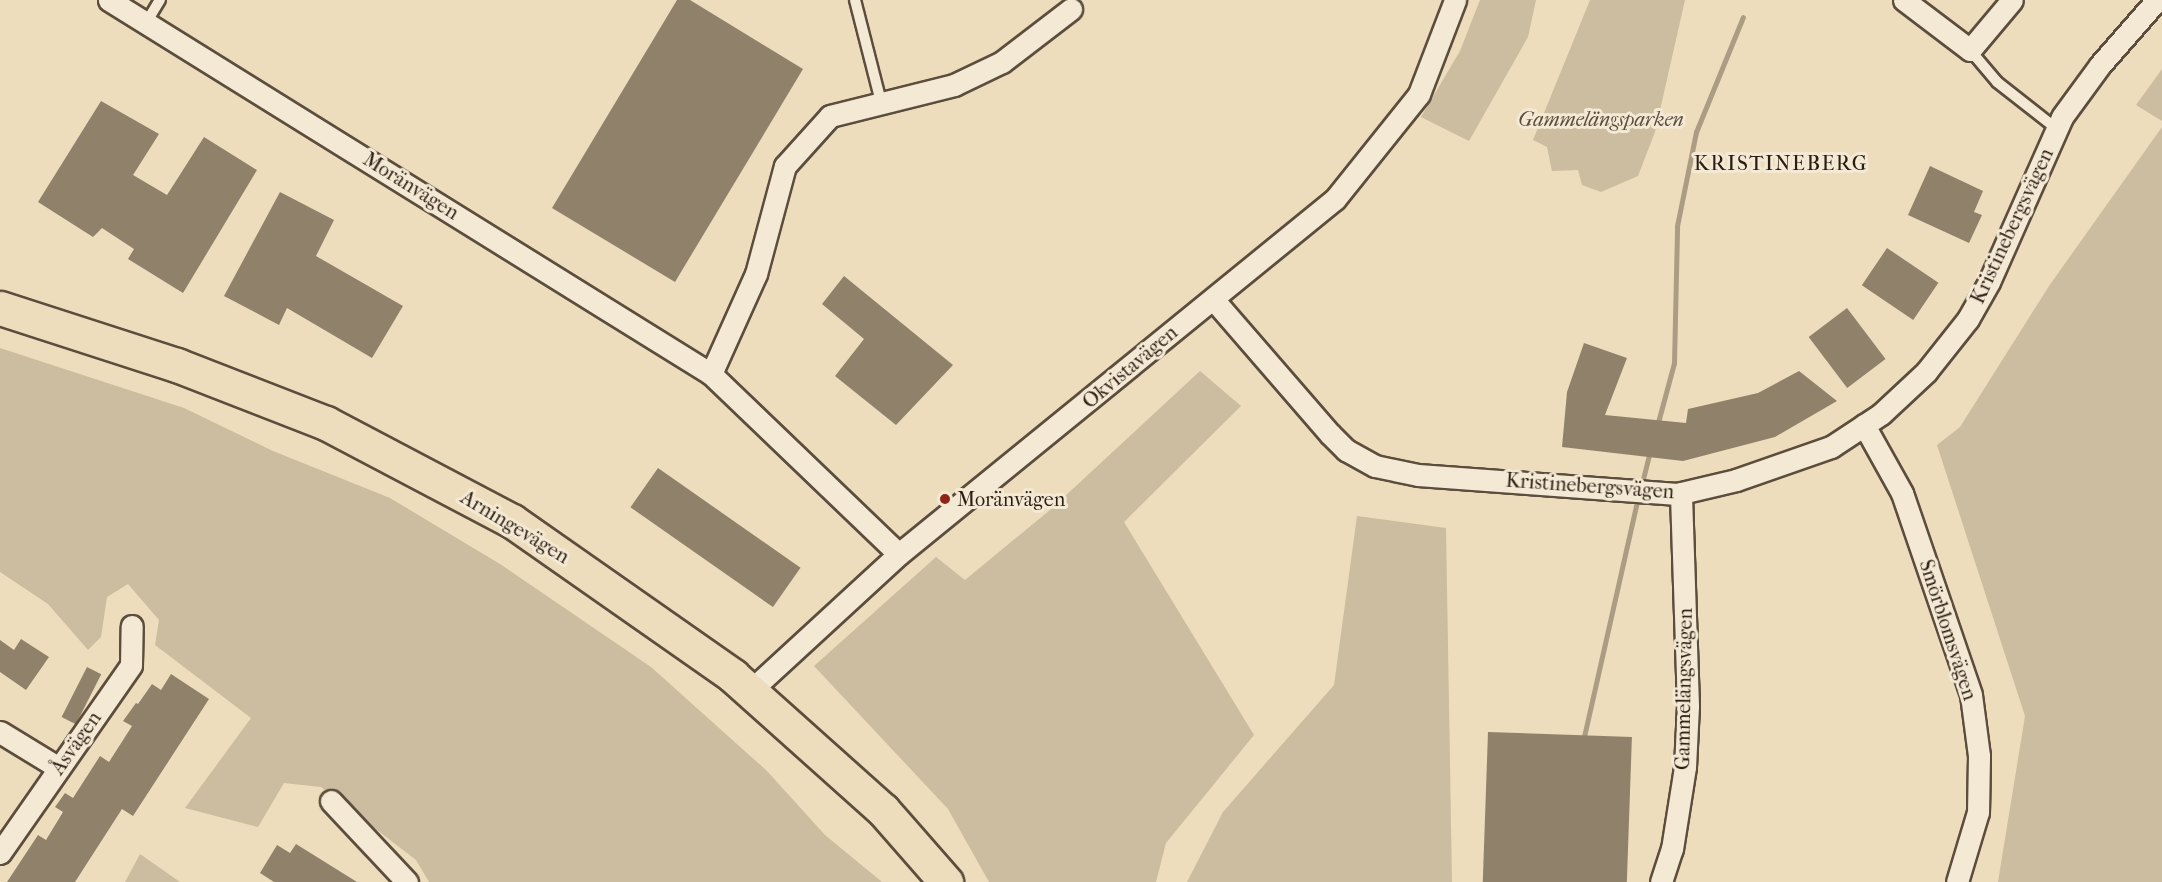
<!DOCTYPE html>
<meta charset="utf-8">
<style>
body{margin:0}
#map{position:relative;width:2162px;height:882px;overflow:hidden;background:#edddbd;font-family:"IM FELL French Canon",serif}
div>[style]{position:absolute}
.green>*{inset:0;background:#ccbca0}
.stream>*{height:5px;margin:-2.5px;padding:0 2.5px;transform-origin:2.5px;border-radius:2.5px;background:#ab9c83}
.building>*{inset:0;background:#90816b;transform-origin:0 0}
.roads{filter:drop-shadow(2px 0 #5c4d3d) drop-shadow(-2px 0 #5c4d3d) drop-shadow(0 2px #5c4d3d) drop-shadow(0 -2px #5c4d3d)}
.service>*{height:10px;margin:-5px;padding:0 5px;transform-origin:5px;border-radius:5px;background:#f3e9d4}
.minor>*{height:21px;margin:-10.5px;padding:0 10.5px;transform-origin:10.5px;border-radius:10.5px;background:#f3e9d4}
.primary>*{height:33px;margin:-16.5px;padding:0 16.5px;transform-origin:16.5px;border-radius:16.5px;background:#edddbd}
.dots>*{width:16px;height:16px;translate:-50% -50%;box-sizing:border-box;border:3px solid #f3e9d4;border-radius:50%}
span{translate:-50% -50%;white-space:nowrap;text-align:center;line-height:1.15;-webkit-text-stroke:6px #f3e9d4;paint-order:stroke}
.park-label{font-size:20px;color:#5b4d3d;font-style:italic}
.street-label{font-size:20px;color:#2b1d12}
.poi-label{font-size:20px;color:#2b1d12}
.left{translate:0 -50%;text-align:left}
.neighbourhood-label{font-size:21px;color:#2b1d12;letter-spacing:1.5px}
</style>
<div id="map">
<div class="green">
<i style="clip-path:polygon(1480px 0,1536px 0,1528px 37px,1469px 141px,1421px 117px,1460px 51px)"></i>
<i style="clip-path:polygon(1590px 0,1685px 0,1655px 132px,1638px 176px,1601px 192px,1582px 185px,1578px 170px,1552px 171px,1547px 147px,1533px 140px)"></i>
<i style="clip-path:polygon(2162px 69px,2162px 121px,2136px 105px)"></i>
<i style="clip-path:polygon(2162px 127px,2162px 882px,1998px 882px,2025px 716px,1937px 445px,1960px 427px,2049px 286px)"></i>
<i style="clip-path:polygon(0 348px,184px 408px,273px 451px,390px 498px,500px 564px,651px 667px,767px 771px,825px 835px,882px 882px,429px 882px,416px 860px,321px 787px,284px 783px,258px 827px,185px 808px,251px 718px,155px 645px,159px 620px,128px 584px,107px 597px,101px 637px,88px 650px,48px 604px,0 572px)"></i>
<i style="clip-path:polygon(1200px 371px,1241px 406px,1124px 522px,1254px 735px,1166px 843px,1156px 882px,989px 882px,948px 809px,814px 666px,936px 557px,965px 580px,1050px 510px)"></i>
<i style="clip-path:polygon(1357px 516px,1446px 528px,1452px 882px,1187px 882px,1223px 812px,1334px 685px)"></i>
<i style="clip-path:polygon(140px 854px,180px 882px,125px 882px)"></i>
</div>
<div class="stream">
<i style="left:1657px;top:426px;width:65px;rotate:-74.9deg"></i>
<i style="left:1674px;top:363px;width:137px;rotate:-88.7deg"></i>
<i style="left:1677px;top:226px;width:96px;rotate:-78.6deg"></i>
<i style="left:1696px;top:132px;width:124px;rotate:-67.8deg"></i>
<i style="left:1641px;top:487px;width:36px;rotate:-76deg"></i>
<i style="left:1583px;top:741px;width:251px;rotate:-77.3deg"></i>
</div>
<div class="building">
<i style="clip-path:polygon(677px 0,690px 0,803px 69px,675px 282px,552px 208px)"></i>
<i style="clip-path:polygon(101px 101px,159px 134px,133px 175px,167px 195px,204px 137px,257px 170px,183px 293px,128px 259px,134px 249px,102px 228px,93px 237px,38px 202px)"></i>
<i style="clip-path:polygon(1930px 166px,1983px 191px,1974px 212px,1982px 215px,1969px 243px,1908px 215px)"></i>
<i style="clip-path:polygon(280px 192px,334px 220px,316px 256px,403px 306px,372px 358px,287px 308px,279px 325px,224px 296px)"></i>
<i style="left:1887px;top:248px;width:62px;height:45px;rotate:34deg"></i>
<i style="clip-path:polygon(844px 276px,953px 365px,896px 425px,835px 376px,864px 339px,822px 304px)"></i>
<i style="left:1847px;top:308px;width:64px;height:48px;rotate:53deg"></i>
<i style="clip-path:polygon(1584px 343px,1627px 358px,1605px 415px,1686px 423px,1688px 409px,1758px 393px,1799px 371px,1837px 401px,1775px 437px,1683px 461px,1562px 447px,1567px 392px)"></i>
<i style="left:658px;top:468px;width:174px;height:48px;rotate:35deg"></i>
<i style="clip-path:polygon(21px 639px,49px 657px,26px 690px,0 672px,0 640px,14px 650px)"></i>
<i style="left:87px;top:667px;width:16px;height:56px;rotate:27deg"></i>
<i style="clip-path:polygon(171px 674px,209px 699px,133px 816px,122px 809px,75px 882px,7px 882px,38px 835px,46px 840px,63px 812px,55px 807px,65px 793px,73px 798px,100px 756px,109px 762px,132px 726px,123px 721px,136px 703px,138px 704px,152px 684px,161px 690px)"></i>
<i style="left:1488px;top:732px;width:144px;height:150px;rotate:2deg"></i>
<i style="clip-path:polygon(296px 844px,357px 882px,274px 882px,260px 873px,277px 845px,290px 853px)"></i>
</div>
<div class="roads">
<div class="service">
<i style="left:855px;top:0;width:105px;rotate:75.7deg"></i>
<i style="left:146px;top:23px;width:27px;rotate:-59deg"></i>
<i style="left:1970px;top:50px;width:42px;rotate:49.8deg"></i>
<i style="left:1997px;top:82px;width:76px;rotate:38.1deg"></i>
</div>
<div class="minor">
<i style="left:109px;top:0;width:709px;rotate:31.85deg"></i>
<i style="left:711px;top:374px;width:260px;rotate:43.8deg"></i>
<i style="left:1904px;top:0;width:83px;rotate:37.1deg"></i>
<i style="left:1970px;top:50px;width:65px;rotate:-50deg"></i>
<i style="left:1213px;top:299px;width:179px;rotate:49.1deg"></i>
<i style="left:1330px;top:434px;width:23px;rotate:45deg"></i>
<i style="left:1346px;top:450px;width:33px;rotate:29deg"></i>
<i style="left:1375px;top:466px;width:44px;rotate:11.8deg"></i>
<i style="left:1418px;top:475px;width:260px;rotate:4.2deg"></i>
<i style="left:1677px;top:494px;width:61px;rotate:-13.3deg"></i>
<i style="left:1736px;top:480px;width:101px;rotate:-19.2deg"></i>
<i style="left:1831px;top:447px;width:60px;rotate:-33.4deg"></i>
<i style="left:1881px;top:414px;width:62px;rotate:-43deg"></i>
<i style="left:1926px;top:372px;width:68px;rotate:-51.6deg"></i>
<i style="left:1968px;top:319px;width:43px;rotate:-60.4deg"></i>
<i style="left:1989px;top:282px;width:180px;rotate:-66.1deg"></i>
<i style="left:2062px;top:117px;width:64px;rotate:-53.8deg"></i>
<i style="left:2100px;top:65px;width:86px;rotate:-48.8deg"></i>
<i style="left:711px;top:374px;width:110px;rotate:-65.8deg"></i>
<i style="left:756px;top:274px;width:112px;rotate:-75deg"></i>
<i style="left:785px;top:166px;width:67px;rotate:-48deg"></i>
<i style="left:830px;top:116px;width:128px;rotate:-14deg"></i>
<i style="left:954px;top:85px;width:53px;rotate:-25.6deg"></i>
<i style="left:1002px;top:62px;width:87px;rotate:-37.5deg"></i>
<i style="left:1864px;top:425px;width:78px;rotate:60.8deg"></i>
<i style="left:1902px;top:493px;width:213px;rotate:71.1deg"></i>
<i style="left:1971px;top:695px;width:62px;rotate:82.5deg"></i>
<i style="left:1979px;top:756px;width:56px;rotate:91deg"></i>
<i style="left:1978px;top:812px;width:73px;rotate:106.7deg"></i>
<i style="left:750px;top:691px;width:202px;rotate:-42.6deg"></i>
<i style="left:899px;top:554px;width:562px;rotate:-39.15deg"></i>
<i style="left:1335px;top:199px;width:134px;rotate:-51.3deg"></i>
<i style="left:1419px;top:94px;width:101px;rotate:-69deg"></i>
<i style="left:0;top:732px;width:69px;rotate:31.4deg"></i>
<i style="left:331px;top:801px;width:111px;rotate:46.8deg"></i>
<i style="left:0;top:853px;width:229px;rotate:-55.1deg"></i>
<i style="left:131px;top:665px;width:39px;rotate:-89deg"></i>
<i style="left:1661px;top:882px;width:35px;rotate:-72deg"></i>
<i style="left:1672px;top:849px;width:83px;rotate:-81deg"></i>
<i style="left:1685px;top:767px;width:61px;rotate:-87.2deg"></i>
<i style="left:1688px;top:706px;width:213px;rotate:-91.9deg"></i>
</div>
<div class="primary">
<i style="left:0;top:308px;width:186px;rotate:17.9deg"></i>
<i style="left:177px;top:365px;width:160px;rotate:21.3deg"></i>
<i style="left:326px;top:423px;width:210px;rotate:27.8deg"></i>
<i style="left:512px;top:521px;width:270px;rotate:35deg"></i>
<i style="left:733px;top:676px;width:201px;rotate:41.8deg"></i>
<i style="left:883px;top:810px;width:96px;rotate:48.8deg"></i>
</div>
</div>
<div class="dots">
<i style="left:945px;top:499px;background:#8f2418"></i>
</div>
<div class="park-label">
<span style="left:1601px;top:119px">Gammelängsparken</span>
</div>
<div class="street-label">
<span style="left:411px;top:186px;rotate:32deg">Moränvägen</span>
<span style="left:2012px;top:226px;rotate:-65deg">Kristinebergsvägen</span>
<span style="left:1130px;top:367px;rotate:-40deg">Okvistavägen</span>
<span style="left:1590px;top:486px;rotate:4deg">Kristinebergsvägen</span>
<span style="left:515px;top:527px;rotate:31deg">Arningevägen</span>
<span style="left:1948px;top:630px;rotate:72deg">Smörblomsvägen</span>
<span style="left:1684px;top:689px;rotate:-89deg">Gammelängsvägen</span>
<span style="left:76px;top:743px;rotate:-55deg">Åsvägen</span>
</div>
<div class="poi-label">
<span class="left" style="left:957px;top:499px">Moränvägen</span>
</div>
<div class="neighbourhood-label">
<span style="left:1781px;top:163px">KRISTINEBERG</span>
</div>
</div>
